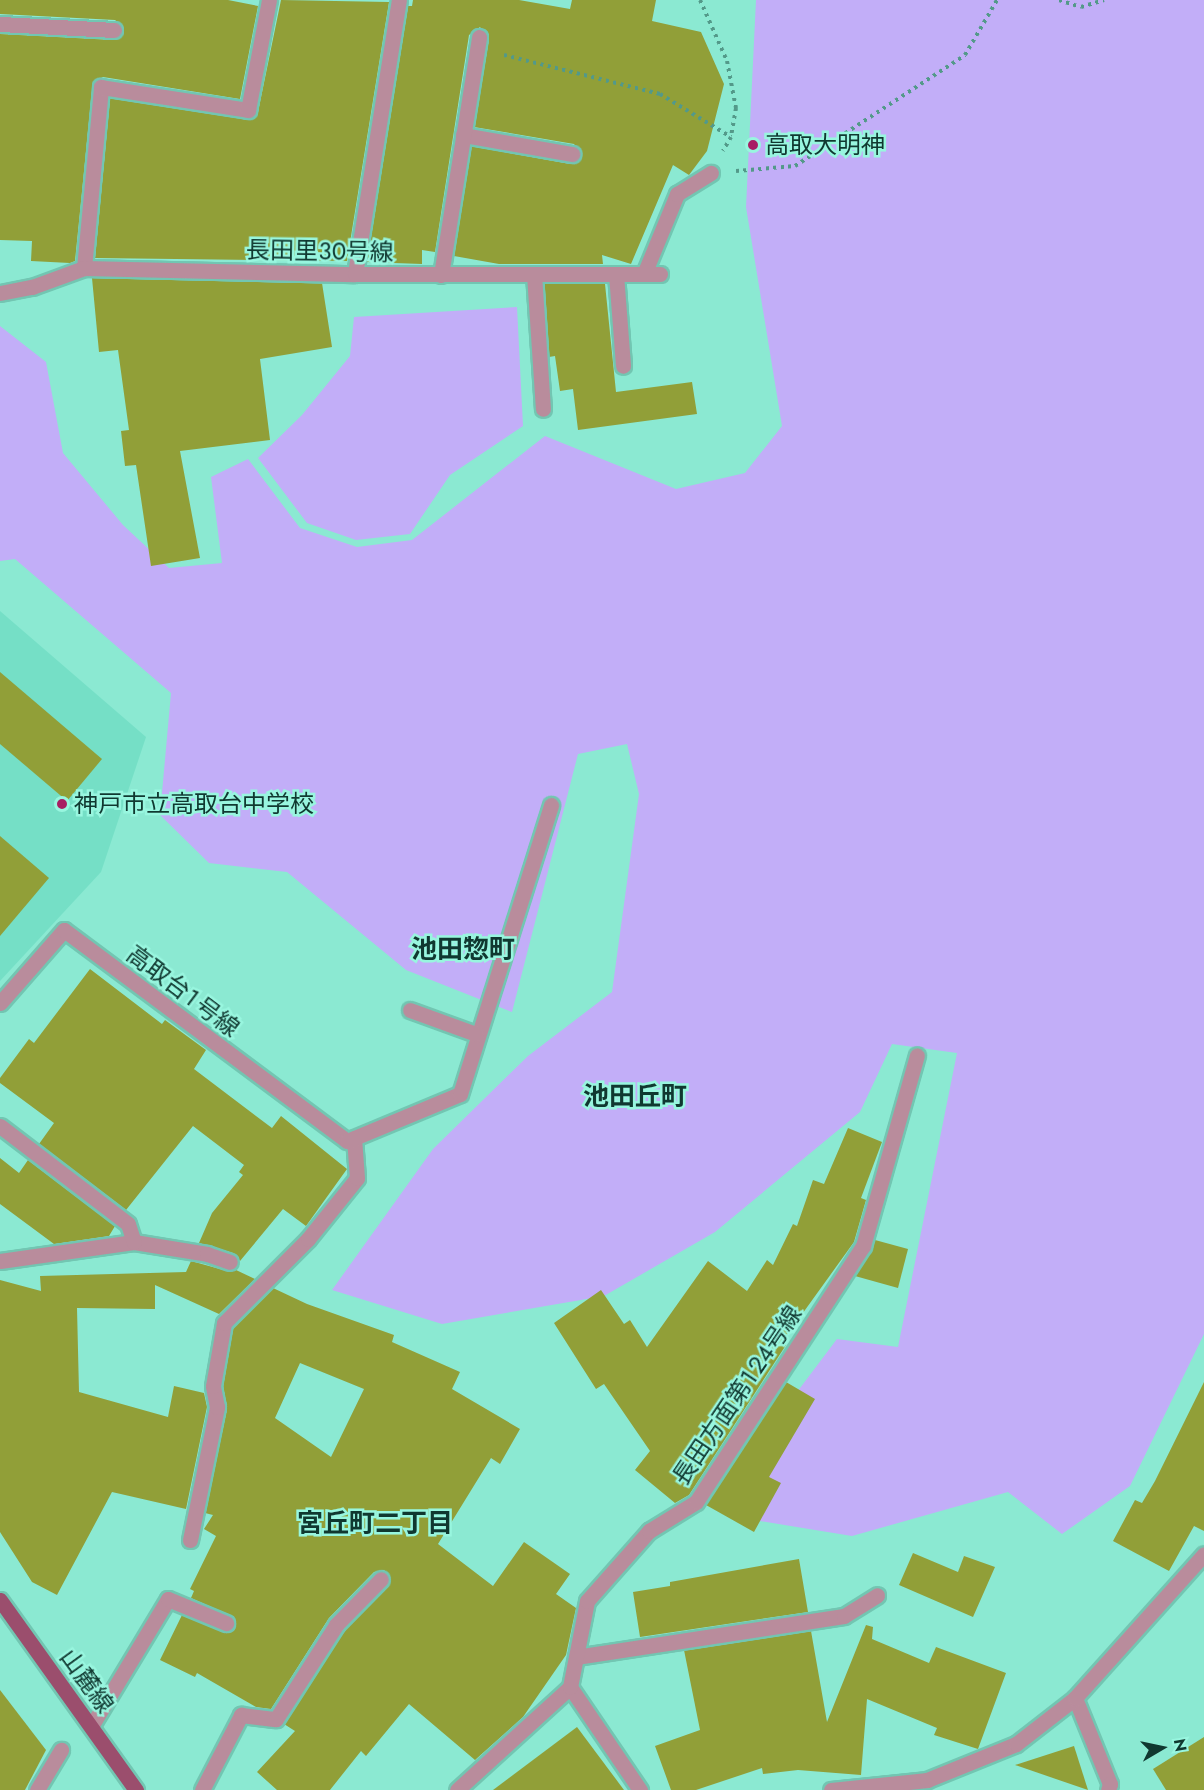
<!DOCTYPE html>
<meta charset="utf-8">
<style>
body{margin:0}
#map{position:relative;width:1204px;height:1790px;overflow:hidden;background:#8be9d2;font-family:Jost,"Noto Sans JP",sans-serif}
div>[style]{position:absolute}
.built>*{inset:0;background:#75dfc6}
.green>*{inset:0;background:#c2aef8}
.building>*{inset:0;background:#919f38}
.path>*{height:4px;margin-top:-2px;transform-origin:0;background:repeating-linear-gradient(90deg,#539989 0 3px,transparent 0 7.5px)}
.roads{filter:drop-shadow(2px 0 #72c6b2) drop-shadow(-2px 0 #72c6b2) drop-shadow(0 2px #72c6b2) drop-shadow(0 -2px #72c6b2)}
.service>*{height:15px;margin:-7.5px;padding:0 7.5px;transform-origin:7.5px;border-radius:7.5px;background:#b98c9c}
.minor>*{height:15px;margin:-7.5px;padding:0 7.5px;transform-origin:7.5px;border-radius:7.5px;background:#b98c9c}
.primary>*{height:15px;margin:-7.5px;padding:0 7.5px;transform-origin:7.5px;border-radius:7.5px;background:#9b4e6d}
.dots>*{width:16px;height:16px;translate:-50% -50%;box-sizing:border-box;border:3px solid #98f6df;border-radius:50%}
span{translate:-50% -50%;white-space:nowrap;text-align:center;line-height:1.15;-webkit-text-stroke:5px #98f6df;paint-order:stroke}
.poi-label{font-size:24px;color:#103830}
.left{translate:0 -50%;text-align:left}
.street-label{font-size:24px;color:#103830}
.neighbourhood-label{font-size:26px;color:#103830;font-weight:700}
.north{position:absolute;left:1132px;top:1718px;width:60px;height:60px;-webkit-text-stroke:4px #98f6df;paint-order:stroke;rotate:81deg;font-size:16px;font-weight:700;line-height:24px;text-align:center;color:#103830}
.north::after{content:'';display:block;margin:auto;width:21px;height:27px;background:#103830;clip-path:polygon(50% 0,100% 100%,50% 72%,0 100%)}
</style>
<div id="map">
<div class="built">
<i style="clip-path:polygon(0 611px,146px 737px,101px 872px,0 981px)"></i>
</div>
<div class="green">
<i style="clip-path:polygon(756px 0,1204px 0,1204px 1334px,1130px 1486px,1062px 1534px,1008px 1492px,852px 1536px,760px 1521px,754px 1449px,837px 1339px,898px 1347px,957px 1053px,892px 1044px,860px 1112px,715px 1232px,604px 1296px,442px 1324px,332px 1290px,433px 1149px,528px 1056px,612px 992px,639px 794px,627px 744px,578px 754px,512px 1012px,406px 970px,287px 872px,209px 863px,160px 815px,171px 693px,15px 559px,0 561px,0 326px,46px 362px,63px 453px,123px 525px,169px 568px,222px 563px,211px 477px,248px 459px,300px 528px,357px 547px,412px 540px,545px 436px,676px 489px,745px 473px,782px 426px,746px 207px)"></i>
<i style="clip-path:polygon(517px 307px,523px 426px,450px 475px,410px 534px,356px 540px,307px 523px,258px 458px,302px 415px,350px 356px,354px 317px)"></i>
</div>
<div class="building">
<i style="clip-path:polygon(0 0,228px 0,258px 6px,240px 99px,103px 77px,93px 82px,75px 261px,70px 263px,31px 261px,32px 241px,0 240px,0 34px,113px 40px,122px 36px,123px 26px,115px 20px,0 14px)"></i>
<i style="clip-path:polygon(281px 0,389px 2px,347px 261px,95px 258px,110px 98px,252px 119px,258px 112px)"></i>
<i style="clip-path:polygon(413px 0,519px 0,570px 9px,572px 0,656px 0,652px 21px,701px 32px,724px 84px,707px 151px,689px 175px,673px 165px,631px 264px,602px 255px,603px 264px,499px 264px,454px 256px,471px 146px,570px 164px,582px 155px,574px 144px,474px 127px,489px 39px,480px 27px,469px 35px,435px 252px,422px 250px,422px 264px,367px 262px,408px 6px,412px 6px)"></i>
<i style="clip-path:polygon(92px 278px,322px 283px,332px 347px,260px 359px,270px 440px,180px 451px,200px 558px,151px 566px,136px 465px,125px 466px,121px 431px,129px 430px,118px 350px,99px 352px)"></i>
<i style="clip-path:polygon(544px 284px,605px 284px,616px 392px,692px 382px,697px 414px,578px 430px,573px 389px,560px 391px,555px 356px,549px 357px)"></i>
<i style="clip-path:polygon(0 672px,102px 759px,67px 801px,0 744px)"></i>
<i style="clip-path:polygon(0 836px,49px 878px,0 936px)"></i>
<i style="clip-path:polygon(90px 969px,162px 1024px,165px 1020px,206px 1050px,194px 1069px,272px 1128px,281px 1116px,347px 1169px,306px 1226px,283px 1209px,240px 1261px,233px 1253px,199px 1243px,212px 1213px,243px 1175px,239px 1172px,244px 1165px,193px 1126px,126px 1210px,39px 1144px,54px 1123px,0 1083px,0 1078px,29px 1039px,34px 1043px)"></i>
<i style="clip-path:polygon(848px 1128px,882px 1142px,861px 1198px,866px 1200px,854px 1242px,782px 1342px,786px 1345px,689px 1495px,675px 1503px,635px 1470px,650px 1451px,604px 1384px,596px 1389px,554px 1323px,601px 1290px,624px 1324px,630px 1320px,647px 1347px,708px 1261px,747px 1291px,767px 1260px,773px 1265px,793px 1224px,797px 1226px,813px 1180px,824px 1184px)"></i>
<i style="clip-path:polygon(0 1158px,19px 1173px,28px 1160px,115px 1226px,109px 1236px,54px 1244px,0 1204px)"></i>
<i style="clip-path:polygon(875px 1240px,908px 1249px,898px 1288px,855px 1276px)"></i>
<i style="clip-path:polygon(191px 1261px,227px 1271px,236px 1270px,255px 1279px,219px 1314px,155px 1285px,155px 1309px,77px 1308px,79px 1392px,168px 1417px,174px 1386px,204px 1393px,207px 1407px,186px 1509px,112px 1492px,57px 1595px,32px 1582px,0 1532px,0 1280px,41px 1291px,40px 1276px,186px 1272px)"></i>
<i style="clip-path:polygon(evenodd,273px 1288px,307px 1304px,394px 1335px,392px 1342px,460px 1372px,452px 1389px,520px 1429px,500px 1464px,491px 1458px,438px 1544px,493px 1586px,524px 1542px,570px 1574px,556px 1594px,576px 1608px,566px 1655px,523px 1717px,475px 1760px,409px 1704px,366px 1756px,361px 1751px,330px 1790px,277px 1790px,257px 1772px,295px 1731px,284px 1724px,344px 1631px,388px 1585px,390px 1577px,384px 1570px,374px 1572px,329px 1618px,271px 1709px,256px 1707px,197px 1673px,195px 1677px,160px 1660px,182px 1615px,223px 1632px,235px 1626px,233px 1617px,191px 1598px,194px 1591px,190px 1589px,216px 1536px,204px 1529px,213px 1515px,205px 1513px,227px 1409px,223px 1386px,233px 1328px,273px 1288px,300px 1363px,364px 1389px,331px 1457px,275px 1418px,300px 1363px)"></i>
<i style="clip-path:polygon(786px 1382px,815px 1399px,769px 1477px,781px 1483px,754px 1532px,706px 1505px)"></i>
<i style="clip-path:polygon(1204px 1382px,1204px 1531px,1194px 1526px,1169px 1571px,1113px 1541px,1135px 1500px,1142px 1503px,1155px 1481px)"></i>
<i style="clip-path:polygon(913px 1553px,958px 1572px,964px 1556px,995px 1567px,973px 1617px,899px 1585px)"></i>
<i style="clip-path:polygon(799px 1559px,808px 1612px,640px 1637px,633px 1592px,670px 1586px,670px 1582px)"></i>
<i style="clip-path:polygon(866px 1625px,873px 1627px,872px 1639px,929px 1663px,936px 1647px,1006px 1673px,978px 1749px,934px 1735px,937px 1728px,867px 1699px,861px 1775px,798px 1770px,763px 1774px,762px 1768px,696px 1790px,671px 1790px,655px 1746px,700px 1730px,684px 1650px,811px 1631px,827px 1722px)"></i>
<i style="clip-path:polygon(0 1690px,46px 1750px,25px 1790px,0 1790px)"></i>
<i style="clip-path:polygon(577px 1727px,624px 1790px,493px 1790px)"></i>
<i style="clip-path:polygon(1204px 1737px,1204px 1790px,1166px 1790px,1153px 1769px)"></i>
<i style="clip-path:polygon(1074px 1746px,1088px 1790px,1015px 1765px)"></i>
</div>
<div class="path">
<i style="left:700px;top:0;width:67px;rotate:66.1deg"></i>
<i style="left:727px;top:61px;width:48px;rotate:79.2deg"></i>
<i style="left:736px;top:108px;width:29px;rotate:100deg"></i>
<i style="left:731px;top:137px;width:16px;rotate:120deg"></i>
<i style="left:1059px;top:0;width:23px;rotate:18deg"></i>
<i style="left:1081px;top:7px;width:24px;rotate:-17deg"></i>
<i style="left:504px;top:55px;width:161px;rotate:14deg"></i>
<i style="left:660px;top:94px;width:83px;rotate:31.2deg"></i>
<i style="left:736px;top:171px;width:59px;rotate:-4.8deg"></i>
<i style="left:795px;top:166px;width:203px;rotate:-33.1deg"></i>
<i style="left:965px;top:55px;width:64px;rotate:-59.8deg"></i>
</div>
<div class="roads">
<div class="service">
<i style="left:0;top:1261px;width:135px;rotate:-8.1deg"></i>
<i style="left:134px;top:1242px;width:74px;rotate:9.3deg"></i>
<i style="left:207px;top:1254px;width:24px;rotate:19deg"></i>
<i style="left:190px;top:1540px;width:136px;rotate:-78.5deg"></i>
<i style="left:217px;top:1407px;width:21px;rotate:-101deg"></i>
<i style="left:213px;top:1386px;width:64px;rotate:-80.1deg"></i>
<i style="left:224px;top:1323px;width:119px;rotate:-45deg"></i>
<i style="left:308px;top:1239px;width:78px;rotate:-51.2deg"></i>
<i style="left:357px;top:1178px;width:40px;rotate:-94.3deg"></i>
<i style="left:92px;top:1725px;width:147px;rotate:-58.9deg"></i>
<i style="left:168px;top:1599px;width:63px;rotate:22.5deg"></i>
<i style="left:37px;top:1790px;width:47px;rotate:-59deg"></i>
<i style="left:202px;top:1790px;width:85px;rotate:-62.5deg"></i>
<i style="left:241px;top:1715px;width:35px;rotate:7deg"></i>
<i style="left:276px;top:1719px;width:112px;rotate:-57.4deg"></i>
<i style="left:336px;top:1625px;width:64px;rotate:-45.6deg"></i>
</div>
<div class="minor">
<i style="left:0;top:24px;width:114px;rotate:3deg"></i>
<i style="left:463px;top:135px;width:111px;rotate:9.9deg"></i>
<i style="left:84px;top:268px;width:182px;rotate:-84.6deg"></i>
<i style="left:101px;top:87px;width:149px;rotate:8.9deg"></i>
<i style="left:248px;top:110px;width:112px;rotate:-79.2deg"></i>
<i style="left:355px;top:274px;width:278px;rotate:-80.9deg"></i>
<i style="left:534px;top:274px;width:135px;rotate:86.2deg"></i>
<i style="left:616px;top:274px;width:92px;rotate:85.6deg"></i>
<i style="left:644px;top:274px;width:87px;rotate:-67.6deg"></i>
<i style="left:677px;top:194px;width:40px;rotate:-32deg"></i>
<i style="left:441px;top:275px;width:241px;rotate:-80.9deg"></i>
<i style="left:0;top:293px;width:33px;rotate:-11deg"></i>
<i style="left:32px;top:287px;width:55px;rotate:-20.1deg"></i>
<i style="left:84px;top:268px;width:271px;rotate:1.3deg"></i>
<i style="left:355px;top:274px;width:305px"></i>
<i style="left:0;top:1003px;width:97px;rotate:-48.8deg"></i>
<i style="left:64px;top:930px;width:353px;rotate:36.7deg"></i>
<i style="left:347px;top:1141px;width:122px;rotate:-22.6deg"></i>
<i style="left:460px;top:1094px;width:303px;rotate:-72.5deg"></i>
<i style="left:410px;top:1010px;width:70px;rotate:20deg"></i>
<i style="left:0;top:1126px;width:161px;rotate:37.4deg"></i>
<i style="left:128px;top:1224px;width:19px;rotate:72deg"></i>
<i style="left:576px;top:1657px;width:271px;rotate:-8.7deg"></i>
<i style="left:844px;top:1616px;width:39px;rotate:-32deg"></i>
<i style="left:570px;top:1687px;width:125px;rotate:55.8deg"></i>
<i style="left:1075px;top:1698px;width:93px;rotate:67.9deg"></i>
<i style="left:1110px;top:1784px;width:6px;rotate:108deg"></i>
<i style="left:457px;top:1790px;width:153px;rotate:-42.3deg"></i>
<i style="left:570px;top:1687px;width:88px;rotate:-78.8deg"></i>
<i style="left:587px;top:1601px;width:94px;rotate:-48.5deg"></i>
<i style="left:649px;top:1531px;width:55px;rotate:-31.7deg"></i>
<i style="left:696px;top:1502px;width:306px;rotate:-56.9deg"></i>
<i style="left:863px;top:1246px;width:198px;rotate:-74.2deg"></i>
<i style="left:831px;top:1790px;width:97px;rotate:-5.9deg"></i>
<i style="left:927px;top:1780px;width:96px;rotate:-22deg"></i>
<i style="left:1016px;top:1744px;width:75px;rotate:-37.9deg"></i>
<i style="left:1075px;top:1698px;width:193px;rotate:-48.1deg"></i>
</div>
<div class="primary">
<i style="left:0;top:1600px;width:234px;rotate:54.4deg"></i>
</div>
</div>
<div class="dots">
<i style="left:753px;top:145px;background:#a81e63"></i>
<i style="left:62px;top:804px;background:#a81e63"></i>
</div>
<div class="poi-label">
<span class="left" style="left:765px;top:145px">高取大明神</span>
<span class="left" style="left:74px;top:804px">神戸市立高取台中学校</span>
</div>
<div class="street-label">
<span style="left:320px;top:251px;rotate:1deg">長田里３０号線</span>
<span style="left:183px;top:991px;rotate:37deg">高取台１号線</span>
<span style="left:737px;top:1395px;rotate:-56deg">長田方面第１２４号線</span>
<span style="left:87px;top:1681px;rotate:54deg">山麓線</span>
</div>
<div class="neighbourhood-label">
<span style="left:463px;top:950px">池田惣町</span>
<span style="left:635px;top:1097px">池田丘町</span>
<span style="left:375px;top:1524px">宮丘町二丁目</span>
</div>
<div class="north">N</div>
</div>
